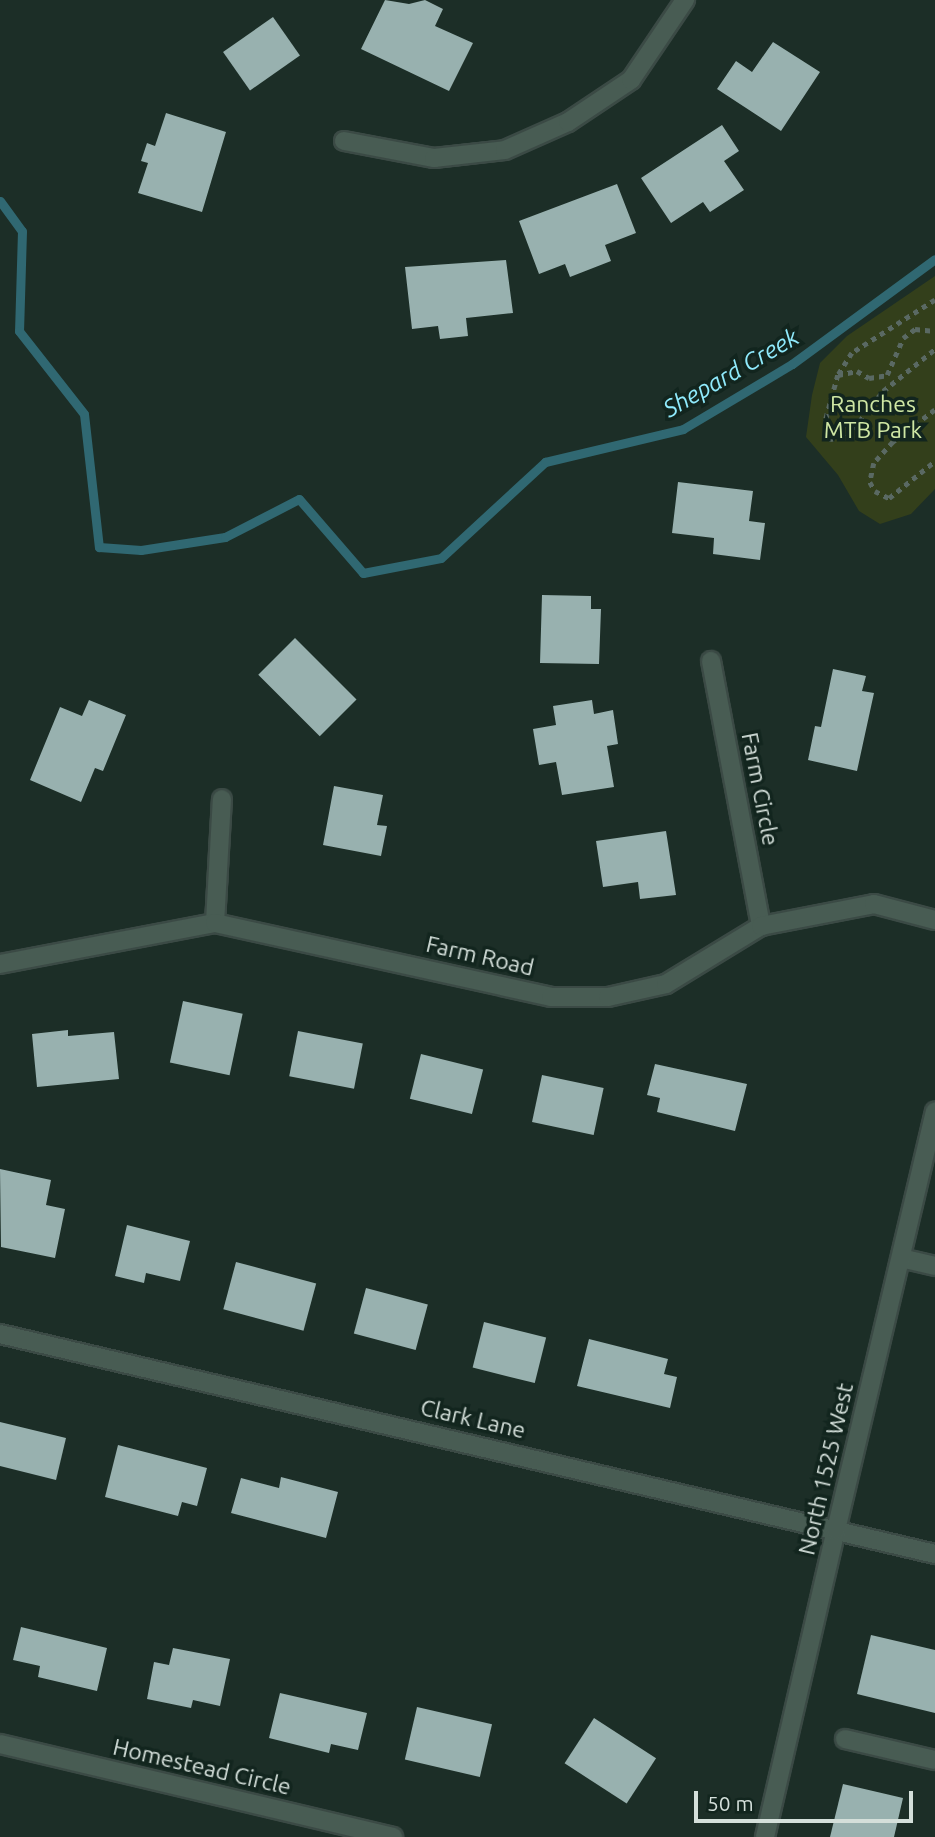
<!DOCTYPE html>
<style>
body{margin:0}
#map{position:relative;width:935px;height:1837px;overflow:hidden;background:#1c2e27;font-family:Ubuntu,sans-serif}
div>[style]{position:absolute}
.green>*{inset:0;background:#333f1b}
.stream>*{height:9px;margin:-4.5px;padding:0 4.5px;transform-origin:4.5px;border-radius:4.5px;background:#306872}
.building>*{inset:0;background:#98b1af;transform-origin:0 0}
.path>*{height:4.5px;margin-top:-2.25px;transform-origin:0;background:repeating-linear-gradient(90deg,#5a6963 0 5px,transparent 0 10px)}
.roads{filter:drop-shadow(2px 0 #3b4a45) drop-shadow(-2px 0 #3b4a45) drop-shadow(0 2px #3b4a45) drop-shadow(0 -2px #3b4a45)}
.minor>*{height:18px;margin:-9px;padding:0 9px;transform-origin:9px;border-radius:9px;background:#485c53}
.tertiary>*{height:18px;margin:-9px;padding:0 9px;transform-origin:9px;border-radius:9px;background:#485c53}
span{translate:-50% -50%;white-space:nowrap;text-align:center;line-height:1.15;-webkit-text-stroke:7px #12251e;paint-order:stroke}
.park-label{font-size:23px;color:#cfe7a4}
.street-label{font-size:23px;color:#d4dfda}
.water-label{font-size:24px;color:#90ebfd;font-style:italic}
.scale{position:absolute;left:694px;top:1791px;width:219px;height:32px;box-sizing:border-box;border:4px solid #d4dfda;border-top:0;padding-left:9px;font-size:21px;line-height:24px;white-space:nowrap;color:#d4dfda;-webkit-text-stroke:5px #12251e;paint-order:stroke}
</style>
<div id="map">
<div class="green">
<i style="clip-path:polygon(935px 276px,935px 489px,911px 514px,880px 524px,859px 511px,838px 475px,806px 437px,812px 395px,820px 363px,847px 336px)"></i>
</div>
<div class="stream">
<i style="left:0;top:201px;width:37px;rotate:54deg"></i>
<i style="left:22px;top:231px;width:100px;rotate:91.7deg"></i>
<i style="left:19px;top:331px;width:105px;rotate:51.9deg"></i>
<i style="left:84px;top:414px;width:134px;rotate:83.6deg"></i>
<i style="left:99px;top:547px;width:42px;rotate:4.1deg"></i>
<i style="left:141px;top:550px;width:85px;rotate:-8.8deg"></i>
<i style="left:225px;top:537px;width:83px;rotate:-27.2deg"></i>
<i style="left:299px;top:499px;width:98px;rotate:49.1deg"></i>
<i style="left:363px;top:573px;width:79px;rotate:-10.9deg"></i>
<i style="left:441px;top:558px;width:142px;rotate:-42.7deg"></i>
<i style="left:545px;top:462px;width:142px;rotate:-13.4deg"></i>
<i style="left:683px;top:429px;width:127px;rotate:-30.8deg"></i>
<i style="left:792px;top:364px;width:177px;rotate:-36.3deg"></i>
</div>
<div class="building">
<i style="clip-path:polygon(385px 0,409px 4px,425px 0,443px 9px,435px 26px,473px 43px,449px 91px,361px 49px)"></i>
<i style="left:273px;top:17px;width:47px;height:61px;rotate:55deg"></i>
<i style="clip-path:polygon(773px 42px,820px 72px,781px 131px,717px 89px,736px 61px,752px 72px)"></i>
<i style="clip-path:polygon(166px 113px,226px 132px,202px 212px,138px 193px,148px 163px,141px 161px,147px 143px,155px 146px)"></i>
<i style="clip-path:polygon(722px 125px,739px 151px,724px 161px,744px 190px,710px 212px,703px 202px,671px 223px,641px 178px)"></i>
<i style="clip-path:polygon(617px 184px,636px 233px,605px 245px,611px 261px,570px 277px,565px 264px,539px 274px,519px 221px)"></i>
<i style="clip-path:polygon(506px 260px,513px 313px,466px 318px,468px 336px,440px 339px,438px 326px,412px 329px,405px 267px)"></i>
<i style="clip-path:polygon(678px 482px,753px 491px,749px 521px,765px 523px,760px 560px,713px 554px,714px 538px,672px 533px)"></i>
<i style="clip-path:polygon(542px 595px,591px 596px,591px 609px,601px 609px,599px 664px,540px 663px)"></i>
<i style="left:295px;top:638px;width:87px;height:52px;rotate:45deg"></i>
<i style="clip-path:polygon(833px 669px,866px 676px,862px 691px,874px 693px,857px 771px,808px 760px,815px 726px,821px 727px)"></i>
<i style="clip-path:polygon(89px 700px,126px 715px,103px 771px,95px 768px,81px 802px,30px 780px,60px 707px,82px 716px)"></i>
<i style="clip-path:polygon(592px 700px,594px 714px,613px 710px,618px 744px,607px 746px,614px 787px,562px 795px,556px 762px,539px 765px,533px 729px,556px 725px,553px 706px)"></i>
<i style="clip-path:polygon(334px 786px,383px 795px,377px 825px,387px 826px,381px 856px,323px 845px)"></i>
<i style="clip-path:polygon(666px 831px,676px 895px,640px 899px,638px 882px,603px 887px,596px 841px)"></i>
<i style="left:183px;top:1001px;width:61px;height:63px;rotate:12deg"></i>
<i style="clip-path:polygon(68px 1030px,68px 1036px,114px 1032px,119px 1079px,37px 1087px,32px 1034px)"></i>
<i style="left:298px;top:1031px;width:66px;height:46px;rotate:11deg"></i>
<i style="left:421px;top:1054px;width:64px;height:46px;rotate:14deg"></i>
<i style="clip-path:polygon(655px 1064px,747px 1084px,735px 1131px,657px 1112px,660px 1098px,647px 1095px)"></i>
<i style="left:542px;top:1075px;width:63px;height:48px;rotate:12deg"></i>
<i style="clip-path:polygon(0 1169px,51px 1180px,46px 1205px,65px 1209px,55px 1258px,1px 1247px)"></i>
<i style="clip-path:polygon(127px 1225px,190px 1241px,180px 1281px,146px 1273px,144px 1283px,115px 1276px)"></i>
<i style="left:236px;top:1262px;width:83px;height:49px;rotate:15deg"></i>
<i style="left:366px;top:1288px;width:64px;height:47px;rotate:15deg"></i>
<i style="left:484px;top:1322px;width:64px;height:47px;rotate:14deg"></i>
<i style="clip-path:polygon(589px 1339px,668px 1359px,664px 1374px,677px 1377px,670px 1408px,577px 1386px)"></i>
<i style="clip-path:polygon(0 1422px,66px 1438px,56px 1480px,0 1466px)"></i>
<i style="clip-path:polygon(118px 1445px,207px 1468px,197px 1506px,182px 1502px,178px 1516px,105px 1497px)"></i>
<i style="clip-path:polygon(281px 1477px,338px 1492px,326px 1538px,231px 1513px,241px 1478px,279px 1488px)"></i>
<i style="clip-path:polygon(21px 1627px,107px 1648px,97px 1691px,38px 1677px,40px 1666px,13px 1660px)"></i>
<i style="clip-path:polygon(871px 1635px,935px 1650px,935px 1713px,857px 1694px)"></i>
<i style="clip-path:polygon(173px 1648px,230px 1659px,220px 1706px,193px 1700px,191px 1708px,147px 1699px,154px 1662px,169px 1665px)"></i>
<i style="clip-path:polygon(280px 1693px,367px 1713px,358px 1750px,331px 1744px,329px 1753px,269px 1738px)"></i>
<i style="left:417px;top:1707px;width:77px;height:54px;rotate:13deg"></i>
<i style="left:594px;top:1718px;width:74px;height:54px;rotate:33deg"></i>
<i style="clip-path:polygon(843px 1784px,903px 1798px,894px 1837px,830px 1837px)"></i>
</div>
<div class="path">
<i style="left:935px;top:300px;width:98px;rotate:147.4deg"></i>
<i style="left:852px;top:353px;width:26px;rotate:122deg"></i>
<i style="left:838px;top:375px;width:46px;rotate:105.3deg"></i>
<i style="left:826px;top:419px;width:20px;rotate:81deg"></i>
<i style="left:829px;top:439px;width:18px;rotate:-6deg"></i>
<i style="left:847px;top:437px;width:58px;rotate:-52deg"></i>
<i style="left:883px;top:391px;width:67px;rotate:-38.9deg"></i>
<i style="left:838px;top:375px;width:19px;rotate:-12deg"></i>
<i style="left:857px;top:371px;width:14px;rotate:30deg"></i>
<i style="left:869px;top:378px;width:18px;rotate:-9deg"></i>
<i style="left:887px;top:375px;width:40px;rotate:-66.6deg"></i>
<i style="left:903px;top:338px;width:15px;rotate:-37deg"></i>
<i style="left:915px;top:329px;width:20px;rotate:6deg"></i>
<i style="left:935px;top:410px;width:53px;rotate:142.7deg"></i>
<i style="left:893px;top:442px;width:28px;rotate:132deg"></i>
<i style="left:874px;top:463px;width:19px;rotate:102deg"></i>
<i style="left:870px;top:482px;width:10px;rotate:61deg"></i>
<i style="left:875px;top:491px;width:16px;rotate:27deg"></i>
<i style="left:889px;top:498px;width:59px;rotate:-38.8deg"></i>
</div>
<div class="roads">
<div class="minor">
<i style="left:344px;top:141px;width:92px;rotate:10.7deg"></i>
<i style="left:434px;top:158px;width:71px;rotate:-6.4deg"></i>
<i style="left:505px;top:150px;width:69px;rotate:-24deg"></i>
<i style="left:568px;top:122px;width:76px;rotate:-33.7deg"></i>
<i style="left:631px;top:80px;width:97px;rotate:-56deg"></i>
<i style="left:711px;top:661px;width:270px;rotate:79.3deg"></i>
<i style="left:215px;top:923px;width:124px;rotate:-86.8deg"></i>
<i style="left:0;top:964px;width:219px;rotate:-10.8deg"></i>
<i style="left:215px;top:923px;width:344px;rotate:12.4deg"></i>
<i style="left:551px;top:997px;width:57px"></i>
<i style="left:608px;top:997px;width:59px;rotate:-12.6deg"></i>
<i style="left:666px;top:984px;width:111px;rotate:-31.4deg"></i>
<i style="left:761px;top:926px;width:115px;rotate:-11deg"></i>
<i style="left:874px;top:904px;width:63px;rotate:14.7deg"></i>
<i style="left:901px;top:1258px;width:35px;rotate:13deg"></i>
<i style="left:845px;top:1739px;width:92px;rotate:13.1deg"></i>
<i style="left:0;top:1744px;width:404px;rotate:13.3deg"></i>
<i style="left:765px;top:1837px;width:315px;rotate:-77deg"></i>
</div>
<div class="tertiary">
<i style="left:0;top:1334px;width:961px;rotate:13.24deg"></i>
<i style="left:836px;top:1530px;width:430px;rotate:-76.7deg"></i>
</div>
</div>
<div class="park-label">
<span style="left:873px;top:417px">Ranches<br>MTB Park</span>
</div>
<div class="street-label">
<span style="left:760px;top:789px;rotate:79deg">Farm Circle</span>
<span style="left:480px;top:956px;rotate:13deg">Farm Road</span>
<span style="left:473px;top:1419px;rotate:13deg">Clark Lane</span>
<span style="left:826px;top:1469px;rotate:-77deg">North 1525 West</span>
<span style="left:202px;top:1767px;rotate:13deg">Homestead Circle</span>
</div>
<div class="water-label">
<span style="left:731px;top:373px;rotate:-30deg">Shepard Creek</span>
</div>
<div class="scale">50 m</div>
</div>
